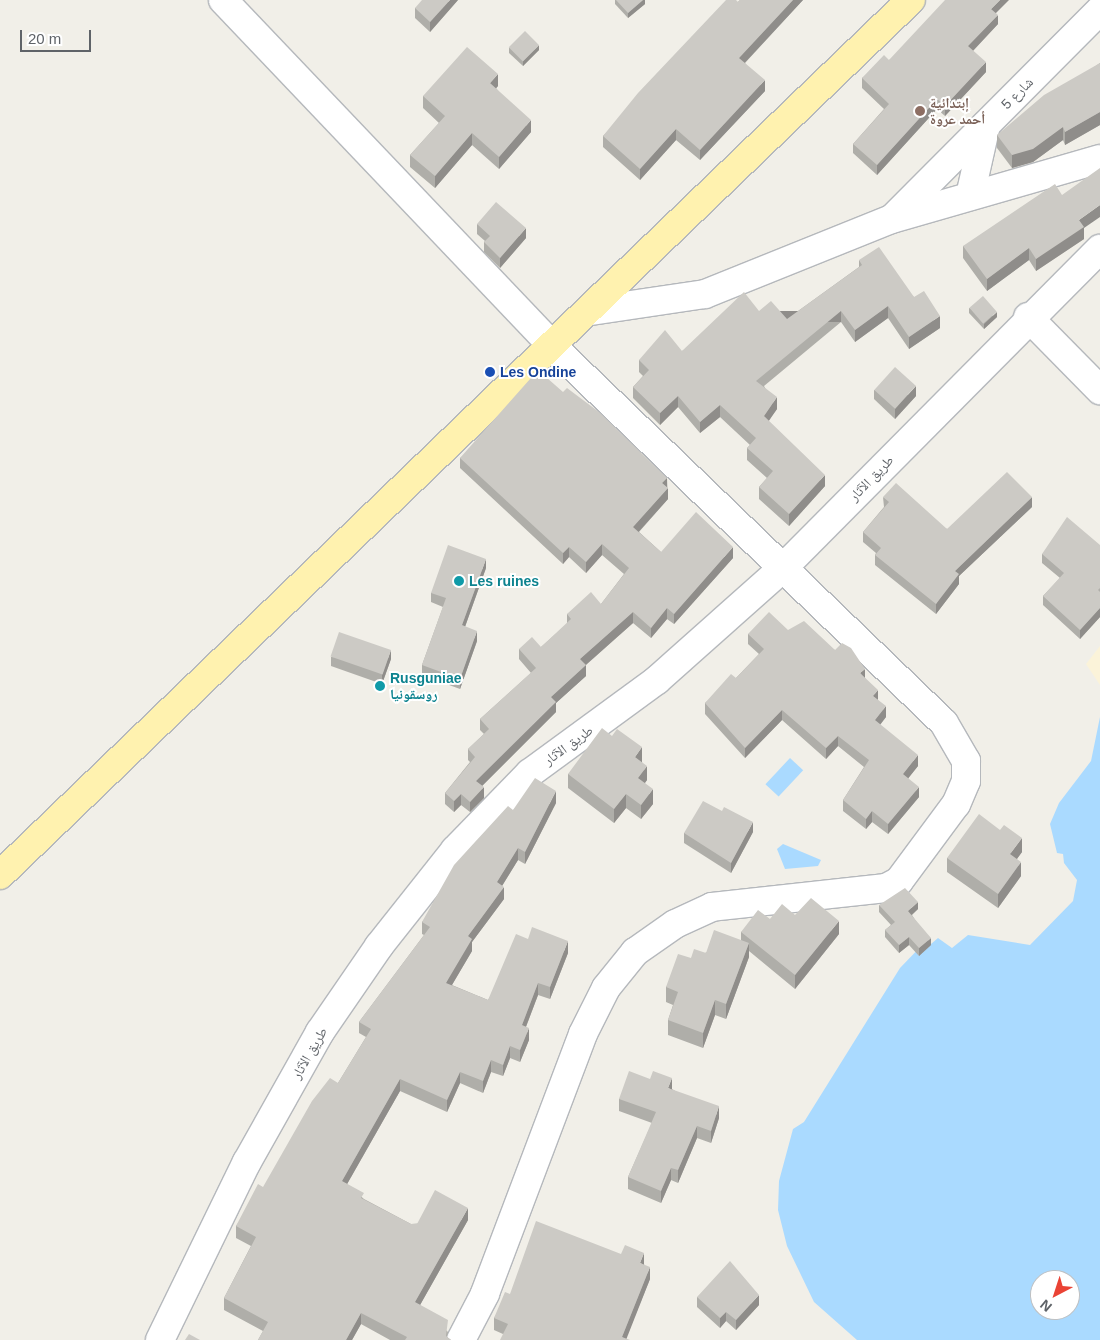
<!DOCTYPE html>
<meta charset="utf-8">
<style>
body{margin:0}
#map{position:relative;width:1100px;height:1340px;overflow:hidden;background:#f1efe8;font-family:Arial,"Noto Naskh Arabic",sans-serif}
div>[style]{position:absolute}
.sand>*{inset:0;background:#fbf3d9}
.water>*{inset:0;background:#aadaff;transform-origin:0 0}
.roads{filter:drop-shadow(1px 0 #b5b8bc) drop-shadow(-1px 0 #b5b8bc) drop-shadow(0 1px #b5b8bc) drop-shadow(0 -1px #b5b8bc)}
.minor>*{height:28px;margin:-14px;padding:0 14px;transform-origin:14px;border-radius:14px;background:#fff}
.major>*{height:28px;margin:-14px;padding:0 14px;transform-origin:14px;border-radius:14px;background:#fff2af}
.wall>*{inset:0;background:#afaea9}
.shaded-wall>*{inset:0;background:#8f8d8a;transform-origin:0 0}
.building>*{inset:0;background:#cccac5;transform-origin:0 0}
.dots>*{width:14px;height:14px;translate:-50% -50%;box-sizing:border-box;border:2px solid #fff;border-radius:50%}
span{translate:-50% -50%;white-space:nowrap;text-align:center;line-height:1.15;-webkit-text-stroke:4px #fff;paint-order:stroke}
.street-label{font-size:14px;color:#5f6368}
.education-label{font-size:14px;color:#785e54;font-weight:700}
.left{translate:0 -50%;text-align:left}
.transit-label{font-size:14px;color:#164399;font-weight:700}
.culture-label{font-size:14px;color:#0d838f;font-weight:700}
.north{position:absolute;left:1030px;top:1270px;width:50px;height:50px;box-sizing:border-box;background:#fff;border:1px solid #bfc1c3;border-radius:50%;rotate:220deg;font-size:14px;font-weight:700;line-height:20px;text-align:center;color:#5f6368}
.north::after{content:'';display:block;margin:auto;width:18px;height:22px;background:#ea4335;clip-path:polygon(50% 0,100% 100%,50% 72%,0 100%)}
.scale{position:absolute;left:20px;top:30px;width:71px;height:22px;box-sizing:border-box;border:2px solid #5f6368;border-top:0;padding-left:6px;font-size:15px;line-height:18px;white-space:nowrap;color:#5f6368;-webkit-text-stroke:4px #fff;paint-order:stroke}
</style>
<div id="map">
<div class="sand">
<i style="clip-path:polygon(1100px 646px,1100px 685px,1086px 664px)"></i>
</div>
<div class="water">
<i style="clip-path:polygon(evenodd,1100px 717px,1100px 1340px,857px 1340px,814px 1302px,787px 1246px,778px 1210px,779px 1181px,793px 1129px,804px 1122px,900px 968px,927px 940px,931px 944px,938px 938px,952px 948px,968px 935px,1030px 945px,1073px 901px,1077px 880px,1064px 863px,1063px 854px,1057px 853px,1050px 824px,1059px 803px,1091px 761px,1100px 717px,1040px 1280px,1070px 1280px,1070px 1310px,1040px 1310px,1040px 1280px)"></i>
<i style="left:790px;top:758px;width:18px;height:36px;rotate:43deg"></i>
<i style="clip-path:polygon(783px 844px,821px 860px,818px 866px,785px 869px,777px 849px)"></i>
</div>
<div class="roads">
<div class="minor">
<i style="left:223px;top:0;width:479px;rotate:46.4deg"></i>
<i style="left:553px;top:347px;width:542px;rotate:43.88deg"></i>
<i style="left:944px;top:723px;width:44px;rotate:59.9deg"></i>
<i style="left:966px;top:761px;width:20px;rotate:90deg"></i>
<i style="left:966px;top:781px;width:25px;rotate:113deg"></i>
<i style="left:956px;top:804px;width:96px;rotate:126.5deg"></i>
<i style="left:899px;top:881px;width:15px;rotate:152deg"></i>
<i style="left:886px;top:888px;width:175px;rotate:173.8deg"></i>
<i style="left:712px;top:907px;width:41px;rotate:155.3deg"></i>
<i style="left:675px;top:924px;width:49px;rotate:145deg"></i>
<i style="left:635px;top:952px;width:46px;rotate:128.9deg"></i>
<i style="left:606px;top:988px;width:51px;rotate:116.6deg"></i>
<i style="left:583px;top:1034px;width:278px;rotate:110.7deg"></i>
<i style="left:485px;top:1294px;width:52px;rotate:117.6deg"></i>
<i style="left:970px;top:196px;width:73px;rotate:-77.3deg"></i>
<i style="left:893px;top:218px;width:293px;rotate:-45.1deg"></i>
<i style="left:590px;top:311px;width:116px;rotate:-8.4deg"></i>
<i style="left:705px;top:294px;width:201px;rotate:-21.9deg"></i>
<i style="left:892px;top:219px;width:216px;rotate:-16.1deg"></i>
<i style="left:1028px;top:317px;width:103px;rotate:45.4deg"></i>
<i style="left:160px;top:1340px;width:198px;rotate:-64deg"></i>
<i style="left:247px;top:1162px;width:149px;rotate:-60.7deg"></i>
<i style="left:320px;top:1032px;width:104px;rotate:-55.5deg"></i>
<i style="left:379px;top:946px;width:122px;rotate:-51.6deg"></i>
<i style="left:455px;top:850px;width:107px;rotate:-45.8deg"></i>
<i style="left:530px;top:773px;width:157px;rotate:-36.2deg"></i>
<i style="left:657px;top:680px;width:171px;rotate:-41.7deg"></i>
<i style="left:785px;top:566px;width:447px;rotate:-45.2deg"></i>
</div>
<div class="major">
<i style="left:0;top:875px;width:1263px;rotate:-43.85deg"></i>
</div>
</div>
<div class="wall">
<i style="clip-path:polygon(458px 0,430px 32px,415px 18px,415px 8px)"></i>
<i style="clip-path:polygon(615px 0,645px 0,645px 4px,628px 18px,615px 4px)"></i>
<i style="clip-path:polygon(740px 0,803px 0,745px 63px,765px 91px,700px 160px,676px 140px,640px 180px,603px 147px,603px 136px)"></i>
<i style="clip-path:polygon(996px 13px,998px 24px,973px 51px,986px 72px,945px 116px,937px 109px,877px 175px,853px 153px,853px 144px,884px 109px,862px 88px,862px 78px,889px 60px)"></i>
<i style="clip-path:polygon(509px 48px,539px 50px,523px 66px,509px 53px)"></i>
<i style="clip-path:polygon(1100px 63px,1100px 125px,1065px 145px,1063px 140px,1033px 162px,1012px 168px,997px 148px,997px 135px)"></i>
<i style="clip-path:polygon(498px 86px,496px 88px,531px 132px,499px 169px,472px 145px,435px 188px,410px 167px,410px 155px,439px 123px,423px 108px,423px 96px)"></i>
<i style="clip-path:polygon(477px 224px,526px 238px,500px 268px,484px 252px,484px 242px,485px 241px,477px 234px)"></i>
<i style="clip-path:polygon(1084px 228px,1084px 239px,1036px 271px,1029px 260px,987px 291px,963px 258px,963px 246px)"></i>
<i style="clip-path:polygon(859px 260px,914px 297px,940px 328px,909px 349px,888px 318px,855px 342px,841px 322px,764px 386px,777px 409px,768px 421px,825px 486px,789px 526px,759px 499px,759px 487px,767px 478px,747px 460px,747px 448px,750px 445px,720px 417px,700px 433px,678px 407px,660px 425px,633px 398px,633px 387px,643px 376px,639px 372px,639px 360px,682px 351px,759px 311px,787px 319px,859px 267px)"></i>
<i style="clip-path:polygon(969px 308px,997px 317px,984px 329px,969px 313px)"></i>
<i style="clip-path:polygon(874px 390px,916px 396px,895px 419px,874px 399px)"></i>
<i style="clip-path:polygon(563px 392px,667px 478px,668px 499px,639px 532px,661px 552px,733px 558px,674px 624px,667px 619px,651px 638px,633px 623px,586px 665px,586px 676px,556px 703px,556px 712px,482px 786px,484px 798px,470px 812px,461px 805px,454px 812px,445px 804px,445px 793px,470px 762px,468px 760px,468px 749px,484px 734px,480px 730px,480px 719px,531px 673px,519px 659px,519px 649px,541px 647px,567px 624px,567px 614px,601px 604px,624px 574px,602px 555px,586px 573px,569px 557px,563px 564px,460px 468px,460px 458px)"></i>
<i style="clip-path:polygon(883px 497px,947px 529px,1032px 507px,959px 576px,959px 584px,936px 614px,875px 565px,875px 555px,876px 553px,863px 542px,863px 532px,884px 507px)"></i>
<i style="clip-path:polygon(1100px 545px,1100px 617px,1080px 639px,1043px 605px,1043px 596px,1060px 578px,1042px 563px,1042px 554px)"></i>
<i style="clip-path:polygon(486px 568px,465px 627px,477px 641px,460px 689px,422px 675px,422px 665px,443px 607px,431px 602px,431px 593px)"></i>
<i style="clip-path:polygon(788px 630px,835px 650px,865px 678px,878px 700px,886px 717px,880px 725px,918px 766px,908px 778px,919px 797px,888px 834px,872px 822px,866px 829px,843px 811px,843px 800px,864px 767px,838px 746px,826px 759px,782px 720px,745px 758px,705px 714px,705px 703px,736px 678px,759px 654px,748px 644px,748px 634px)"></i>
<i style="clip-path:polygon(331px 657px,391px 659px,382px 684px,331px 666px)"></i>
<i style="clip-path:polygon(642px 762px,647px 780px,645px 783px,653px 804px,641px 819px,626px 808px,614px 823px,568px 788px,568px 774px)"></i>
<i style="clip-path:polygon(556px 803px,525px 864px,518px 860px,502px 886px,504px 899px,472px 942px,472px 951px,452px 985px,488px 1000px,528px 939px,568px 953px,550px 999px,538px 995px,526px 1027px,529px 1040px,520px 1062px,510px 1058px,503px 1076px,491px 1072px,483px 1093px,460px 1083px,447px 1112px,400px 1091px,347px 1184px,364px 1199px,411px 1224px,468px 1220px,420px 1305px,448px 1332px,447px 1337px,451px 1340px,390px 1340px,361px 1324px,352px 1340px,258px 1340px,263px 1331px,224px 1310px,224px 1298px,251px 1246px,236px 1238px,236px 1226px,338px 1083px,366px 1037px,359px 1033px,359px 1022px,424px 935px,422px 934px,422px 922px,513px 810px)"></i>
<i style="clip-path:polygon(753px 832px,731px 873px,684px 843px,684px 833px)"></i>
<i style="clip-path:polygon(1022px 852px,1017px 859px,1021px 876px,998px 908px,947px 872px,947px 858px)"></i>
<i style="clip-path:polygon(879px 905px,918px 909px,912px 915px,931px 945px,919px 956px,909px 945px,899px 953px,885px 937px,885px 930px,891px 925px,879px 912px)"></i>
<i style="clip-path:polygon(795px 915px,839px 934px,795px 989px,749px 951px,749px 957px,726px 1019px,715px 1015px,703px 1048px,668px 1035px,668px 1020px,673px 1005px,666px 1002px,666px 987px,691px 958px,741px 940px,741px 932px,770px 919px)"></i>
<i style="clip-path:polygon(672px 1089px,719px 1118px,711px 1143px,697px 1138px,678px 1183px,671px 1180px,661px 1203px,628px 1189px,628px 1177px,652px 1123px,619px 1111px,619px 1099px)"></i>
<i style="clip-path:polygon(644px 1264px,650px 1279px,626px 1338px,503px 1334px,494px 1330px,494px 1318px,510px 1294px)"></i>
<i style="clip-path:polygon(697px 1297px,759px 1305px,736px 1330px,726px 1321px,720px 1328px,697px 1307px)"></i>
</div>
<div class="shaded-wall">
<i style="clip-path:polygon(450px 0,458px 0,430px 32px,430px 22px)"></i>
<i style="clip-path:polygon(643px 0,645px 0,645px 4px,628px 18px,628px 13px)"></i>
<i style="clip-path:polygon(793px 0,803px 0,739px 69px,739px 58px)"></i>
<i style="clip-path:polygon(1000px 0,1009px 0,991px 18px,991px 9px)"></i>
<i style="clip-path:polygon(998px 15px,998px 24px,968px 56px,968px 46px)"></i>
<i style="clip-path:polygon(539px 45px,539px 50px,523px 66px,523px 61px)"></i>
<i style="clip-path:polygon(986px 62px,986px 72px,945px 116px,945px 106px)"></i>
<i style="clip-path:polygon(498px 74px,498px 86px,490px 95px,490px 83px)"></i>
<i style="clip-path:polygon(765px 80px,765px 91px,700px 160px,700px 150px)"></i>
<i style="clip-path:polygon(937px 99px,937px 109px,877px 175px,877px 165px)"></i>
<i style="clip-path:polygon(1100px 112px,1100px 125px,1065px 145px,1065px 132px)"></i>
<i style="clip-path:polygon(531px 120px,531px 132px,499px 169px,499px 157px)"></i>
<i style="clip-path:polygon(1063px 127px,1063px 140px,1033px 162px,1012px 168px,1012px 155px)"></i>
<i style="clip-path:polygon(676px 129px,676px 140px,640px 180px,640px 169px)"></i>
<i style="clip-path:polygon(472px 133px,472px 145px,435px 188px,435px 176px)"></i>
<i style="clip-path:polygon(1100px 205px,1100px 217px,1084px 228px,1084px 239px,1036px 271px,1036px 259px,1079px 220px)"></i>
<i style="clip-path:polygon(526px 228px,526px 238px,500px 268px,500px 258px)"></i>
<i style="clip-path:polygon(1029px 248px,1029px 260px,987px 291px,987px 279px)"></i>
<i style="clip-path:polygon(888px 306px,888px 318px,855px 342px,855px 330px)"></i>
<i style="left:841px;top:311px;width:11px;height:110px;rotate:90deg"></i>
<i style="clip-path:polygon(997px 312px,997px 317px,984px 329px,984px 324px)"></i>
<i style="clip-path:polygon(940px 316px,940px 328px,909px 349px,909px 337px)"></i>
<i style="clip-path:polygon(916px 386px,916px 396px,895px 419px,895px 409px)"></i>
<i style="clip-path:polygon(678px 396px,678px 407px,660px 425px,660px 413px)"></i>
<i style="clip-path:polygon(777px 397px,777px 409px,764px 428px,764px 416px)"></i>
<i style="clip-path:polygon(720px 405px,720px 417px,700px 433px,700px 422px)"></i>
<i style="clip-path:polygon(825px 475px,825px 486px,789px 526px,789px 514px)"></i>
<i style="clip-path:polygon(667px 478px,667px 488px,662px 483px)"></i>
<i style="clip-path:polygon(668px 488px,668px 499px,633px 538px,633px 527px)"></i>
<i style="clip-path:polygon(1032px 497px,1032px 507px,959px 576px,959px 584px,936px 614px,936px 604px,955px 571px)"></i>
<i style="clip-path:polygon(602px 544px,602px 555px,586px 573px,586px 562px)"></i>
<i style="clip-path:polygon(569px 547px,569px 557px,563px 564px,563px 553px)"></i>
<i style="clip-path:polygon(733px 547px,733px 558px,674px 624px,674px 614px)"></i>
<i style="clip-path:polygon(486px 559px,486px 568px,462px 635px,462px 625px)"></i>
<i style="clip-path:polygon(667px 608px,667px 619px,651px 638px,651px 628px)"></i>
<i style="clip-path:polygon(1100px 608px,1100px 617px,1080px 639px,1080px 630px)"></i>
<i style="clip-path:polygon(633px 612px,633px 623px,580px 670px,580px 659px)"></i>
<i style="clip-path:polygon(477px 631px,477px 641px,460px 689px,460px 679px)"></i>
<i style="clip-path:polygon(391px 650px,391px 659px,382px 684px,382px 675px)"></i>
<i style="clip-path:polygon(586px 665px,586px 676px,556px 703px,556px 712px,476px 792px,476px 781px,551px 697px)"></i>
<i style="clip-path:polygon(865px 669px,865px 680px,860px 673px)"></i>
<i style="clip-path:polygon(878px 690px,878px 700px,873px 696px)"></i>
<i style="clip-path:polygon(886px 706px,886px 717px,875px 731px,875px 720px)"></i>
<i style="clip-path:polygon(782px 710px,782px 720px,745px 758px,745px 748px)"></i>
<i style="clip-path:polygon(838px 736px,838px 746px,826px 759px,826px 748px)"></i>
<i style="clip-path:polygon(642px 747px,642px 762px,635px 772px,635px 757px)"></i>
<i style="clip-path:polygon(918px 755px,918px 766px,903px 785px,903px 774px)"></i>
<i style="clip-path:polygon(647px 766px,647px 780px,638px 792px,638px 778px)"></i>
<i style="clip-path:polygon(484px 787px,484px 798px,470px 812px,470px 802px)"></i>
<i style="clip-path:polygon(919px 787px,919px 797px,888px 834px,888px 824px)"></i>
<i style="clip-path:polygon(653px 789px,653px 804px,641px 819px,641px 805px)"></i>
<i style="clip-path:polygon(556px 791px,556px 803px,525px 864px,525px 852px)"></i>
<i style="clip-path:polygon(461px 794px,461px 805px,454px 812px,454px 801px)"></i>
<i style="clip-path:polygon(626px 794px,626px 808px,614px 823px,614px 809px)"></i>
<i style="clip-path:polygon(872px 811px,872px 822px,866px 829px,866px 819px)"></i>
<i style="clip-path:polygon(753px 822px,753px 832px,731px 873px,731px 863px)"></i>
<i style="clip-path:polygon(1022px 838px,1022px 852px,1010px 868px,1010px 854px)"></i>
<i style="clip-path:polygon(518px 848px,518px 860px,497px 894px,497px 882px)"></i>
<i style="clip-path:polygon(1021px 862px,1021px 876px,998px 908px,998px 894px)"></i>
<i style="clip-path:polygon(504px 887px,504px 899px,472px 942px,472px 951px,446px 995px,446px 983px,468px 936px)"></i>
<i style="clip-path:polygon(918px 902px,918px 909px,908px 918px,908px 911px)"></i>
<i style="clip-path:polygon(839px 921px,839px 934px,795px 989px,795px 975px)"></i>
<i style="clip-path:polygon(909px 937px,909px 945px,899px 953px,899px 945px)"></i>
<i style="clip-path:polygon(931px 938px,931px 945px,919px 956px,919px 948px)"></i>
<i style="clip-path:polygon(568px 941px,568px 953px,550px 999px,550px 987px)"></i>
<i style="clip-path:polygon(749px 943px,749px 957px,726px 1019px,726px 1004px)"></i>
<i style="clip-path:polygon(538px 983px,538px 995px,522px 1037px,522px 1025px)"></i>
<i style="clip-path:polygon(715px 1000px,715px 1015px,703px 1048px,703px 1033px)"></i>
<i style="clip-path:polygon(529px 1028px,529px 1040px,520px 1062px,520px 1050px)"></i>
<i style="clip-path:polygon(510px 1046px,510px 1058px,503px 1076px,503px 1065px)"></i>
<i style="clip-path:polygon(491px 1060px,491px 1072px,483px 1093px,483px 1081px)"></i>
<i style="clip-path:polygon(460px 1072px,460px 1083px,447px 1112px,447px 1100px)"></i>
<i style="clip-path:polygon(672px 1078px,672px 1090px,668px 1088px)"></i>
<i style="clip-path:polygon(400px 1079px,400px 1091px,342px 1193px,342px 1181px)"></i>
<i style="clip-path:polygon(719px 1106px,719px 1118px,711px 1143px,711px 1131px)"></i>
<i style="clip-path:polygon(697px 1126px,697px 1138px,678px 1183px,678px 1170px)"></i>
<i style="clip-path:polygon(671px 1168px,671px 1180px,661px 1203px,661px 1191px)"></i>
<i style="clip-path:polygon(468px 1208px,468px 1220px,415px 1314px,415px 1302px)"></i>
<i style="clip-path:polygon(644px 1253px,644px 1265px,640px 1263px)"></i>
<i style="clip-path:polygon(650px 1267px,650px 1279px,626px 1340px,622px 1337px)"></i>
<i style="clip-path:polygon(759px 1295px,759px 1305px,736px 1330px,736px 1320px)"></i>
<i style="clip-path:polygon(726px 1312px,726px 1321px,720px 1328px,720px 1318px)"></i>
<i style="clip-path:polygon(361px 1313px,361px 1324px,352px 1340px,346px 1340px)"></i>
</div>
<div class="building">
<i style="clip-path:polygon(422px 0,450px 0,430px 22px,415px 8px)"></i>
<i style="clip-path:polygon(616px 0,643px 0,628px 13px)"></i>
<i style="clip-path:polygon(726px 0,736px 0,738px 2px,740px 0,793px 0,739px 58px,765px 80px,700px 150px,676px 129px,640px 169px,603px 136px,638px 93px)"></i>
<i style="clip-path:polygon(945px 0,1000px 0,991px 9px,998px 15px,968px 46px,986px 62px,945px 106px,937px 99px,877px 165px,853px 144px,889px 104px,862px 78px,884px 55px,889px 60px)"></i>
<i style="left:525px;top:31px;width:20px;height:23px;rotate:45deg"></i>
<i style="clip-path:polygon(467px 47px,498px 74px,490px 83px,531px 120px,499px 157px,472px 133px,435px 176px,410px 155px,445px 116px,423px 96px)"></i>
<i style="clip-path:polygon(1100px 63px,1100px 112px,1065px 132px,1063px 127px,1033px 149px,1012px 155px,997px 135px,1044px 95px)"></i>
<i style="clip-path:polygon(1100px 168px,1100px 205px,1079px 220px,1084px 227px,1036px 259px,1029px 248px,987px 279px,963px 246px,1055px 184px,1062px 195px)"></i>
<i style="clip-path:polygon(496px 202px,526px 228px,500px 258px,484px 242px,490px 236px,477px 224px)"></i>
<i style="clip-path:polygon(879px 247px,914px 297px,924px 291px,940px 316px,909px 337px,888px 306px,855px 330px,841px 311px,756px 381px,777px 397px,764px 416px,825px 475px,789px 514px,759px 487px,773px 471px,747px 448px,756px 438px,720px 405px,700px 422px,678px 396px,660px 413px,633px 387px,649px 370px,639px 360px,665px 330px,682px 351px,744px 292px,759px 311px,771px 301px,787px 319px,862px 265px,859px 260px)"></i>
<i style="left:983px;top:296px;width:21px;height:18px;rotate:49deg"></i>
<i style="left:895px;top:367px;width:28px;height:31px;rotate:42deg"></i>
<i style="clip-path:polygon(538px 370px,563px 392px,567px 388px,599px 412px,667px 478px,662px 483px,668px 488px,633px 527px,661px 552px,696px 512px,733px 547px,674px 614px,667px 608px,651px 628px,633px 612px,580px 659px,586px 665px,551px 697px,556px 702px,476px 781px,484px 787px,470px 802px,461px 794px,454px 801px,445px 793px,475px 757px,468px 749px,489px 729px,480px 719px,536px 668px,519px 649px,532px 637px,541px 647px,571px 619px,567px 614px,591px 592px,601px 604px,629px 568px,602px 544px,586px 562px,569px 547px,563px 553px,460px 458px)"></i>
<i style="clip-path:polygon(1007px 472px,1032px 497px,955px 571px,959px 574px,936px 604px,875px 555px,881px 548px,863px 532px,889px 502px,883px 497px,896px 483px,947px 529px)"></i>
<i style="clip-path:polygon(1067px 517px,1100px 545px,1100px 588px,1098px 590px,1100px 592px,1100px 608px,1080px 630px,1043px 596px,1064px 573px,1042px 554px)"></i>
<i style="clip-path:polygon(448px 545px,486px 559px,462px 625px,477px 631px,460px 679px,422px 665px,446px 598px,431px 593px)"></i>
<i style="clip-path:polygon(769px 612px,788px 630px,804px 621px,835px 650px,842px 643px,851px 648px,865px 669px,860px 673px,878px 690px,873px 696px,886px 706px,875px 720px,918px 755px,903px 774px,919px 787px,888px 824px,872px 811px,866px 819px,843px 800px,869px 760px,838px 736px,826px 748px,782px 710px,745px 748px,705px 703px,731px 674px,736px 678px,764px 649px,748px 634px)"></i>
<i style="left:339px;top:632px;width:55px;height:26px;rotate:19deg"></i>
<i style="clip-path:polygon(602px 728px,612px 736px,617px 729px,642px 747px,635px 757px,647px 766px,638px 778px,653px 789px,641px 805px,626px 794px,614px 809px,568px 774px)"></i>
<i style="clip-path:polygon(535px 778px,556px 791px,525px 852px,518px 848px,497px 882px,504px 887px,468px 936px,472px 939px,446px 983px,488px 1000px,516px 934px,528px 939px,532px 927px,568px 941px,550px 987px,538px 983px,522px 1025px,529px 1028px,520px 1050px,510px 1046px,503px 1065px,491px 1060px,483px 1081px,460px 1072px,447px 1100px,400px 1079px,342px 1181px,364px 1193px,361px 1198px,411px 1224px,417px 1224px,435px 1190px,468px 1208px,415px 1302px,448px 1320px,446px 1336px,451px 1340px,405px 1340px,407px 1337px,361px 1313px,346px 1340px,258px 1340px,268px 1322px,224px 1298px,256px 1237px,236px 1226px,258px 1184px,263px 1187px,312px 1101px,330px 1078px,338px 1083px,371px 1029px,359px 1022px,430px 927px,422px 922px,454px 865px,508px 806px,513px 810px)"></i>
<i style="clip-path:polygon(703px 801px,722px 811px,724px 807px,753px 822px,731px 863px,684px 833px)"></i>
<i style="clip-path:polygon(979px 814px,1000px 830px,1004px 825px,1022px 838px,1010px 854px,1021px 862px,998px 894px,947px 858px)"></i>
<i style="clip-path:polygon(905px 888px,918px 902px,908px 911px,931px 938px,919px 948px,909px 937px,899px 945px,885px 930px,895px 922px,879px 905px)"></i>
<i style="clip-path:polygon(811px 898px,839px 921px,795px 975px,741px 932px,758px 910px,770px 919px,782px 904px,795px 915px)"></i>
<i style="clip-path:polygon(714px 930px,749px 943px,726px 1004px,715px 1000px,703px 1033px,668px 1020px,678px 992px,666px 987px,678px 954px,691px 958px,694px 949px,706px 953px)"></i>
<i style="clip-path:polygon(629px 1071px,650px 1079px,653px 1071px,672px 1078px,668px 1088px,719px 1106px,711px 1131px,697px 1126px,678px 1170px,671px 1168px,661px 1191px,628px 1177px,656px 1112px,619px 1099px)"></i>
<i style="clip-path:polygon(536px 1221px,621px 1254px,625px 1245px,644px 1253px,640px 1263px,650px 1267px,622px 1337px,630px 1340px,500px 1340px,508px 1324px,494px 1318px,505px 1292px,510px 1294px)"></i>
<i style="clip-path:polygon(730px 1261px,759px 1295px,736px 1320px,726px 1312px,720px 1318px,697px 1297px)"></i>
<i style="clip-path:polygon(189px 1334px,200px 1340px,185px 1340px)"></i>
</div>
<div class="dots">
<i style="left:920px;top:111px;background:#8d6e63"></i>
<i style="left:490px;top:372px;background:#1a4fb4"></i>
<i style="left:459px;top:581px;background:#0f9aa8"></i>
<i style="left:380px;top:686px;background:#0f9aa8"></i>
</div>
<div class="street-label">
<span style="left:1017px;top:93px;rotate:-45deg">شارع 5</span>
<span style="left:871px;top:478px;rotate:-46deg">طريق الآثار</span>
<span style="left:568px;top:745px;rotate:-36deg">طريق الآثار</span>
<span style="left:309px;top:1053px;rotate:-60deg">طريق الآثار</span>
</div>
<div class="education-label">
<span class="left" style="left:930px;top:111px">إبتدائية<br>أحمد عروة</span>
</div>
<div class="transit-label">
<span class="left" style="left:500px;top:372px">Les Ondine</span>
</div>
<div class="culture-label">
<span class="left" style="left:469px;top:581px">Les ruines</span>
<span class="left" style="left:390px;top:686px">Rusguniae<br>روسقونيا</span>
</div>
<div class="north">N</div>
<div class="scale">20 m</div>
</div>
